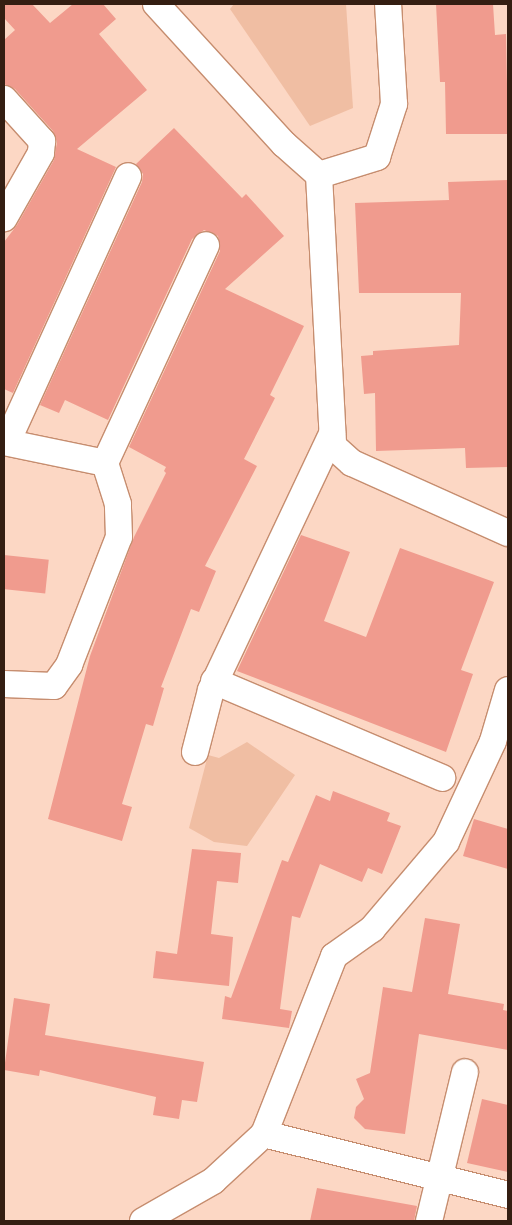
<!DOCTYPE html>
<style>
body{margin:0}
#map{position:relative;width:512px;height:1225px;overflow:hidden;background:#fcd7c4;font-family:Rubik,sans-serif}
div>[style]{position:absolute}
.green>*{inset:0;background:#f0bea3}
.building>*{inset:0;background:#f09b8e;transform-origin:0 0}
.roads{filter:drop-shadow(1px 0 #c68d6f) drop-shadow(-1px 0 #c68d6f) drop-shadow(0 1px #c68d6f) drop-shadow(0 -1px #c68d6f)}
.minor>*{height:26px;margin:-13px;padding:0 13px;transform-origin:13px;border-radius:13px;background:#fff}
span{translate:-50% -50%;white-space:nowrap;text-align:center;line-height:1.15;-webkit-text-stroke:4px #fff;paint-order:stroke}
.frame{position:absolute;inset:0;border:5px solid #341e12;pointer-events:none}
</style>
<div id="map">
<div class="green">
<i style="clip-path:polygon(234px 4px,346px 4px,353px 108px,310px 126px,230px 9px)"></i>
<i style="clip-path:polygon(247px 742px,295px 775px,247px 846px,214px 842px,189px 828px,208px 755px,219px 758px)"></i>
</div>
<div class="building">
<i style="clip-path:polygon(4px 4px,32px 4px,50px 23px,73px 4px,103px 4px,116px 19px,99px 34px,147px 90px,77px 149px,116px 167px,13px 393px,4px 389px,4px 242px,17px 225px,54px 160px,57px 142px,53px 131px,15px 89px,4px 84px,4px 40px,15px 30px,4px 18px)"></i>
<i style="clip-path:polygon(436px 4px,493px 4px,495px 35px,506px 34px,508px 134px,446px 134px,445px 82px,440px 82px)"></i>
<i style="clip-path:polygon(174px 128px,242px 198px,246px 194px,284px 236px,225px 289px,304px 326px,270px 395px,275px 398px,244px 459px,257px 466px,205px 566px,216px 571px,199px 612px,191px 609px,161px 687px,164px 688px,153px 726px,146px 724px,122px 804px,132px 807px,122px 841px,48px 819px,90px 656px,134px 537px,166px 473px,164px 471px,166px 467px,129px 447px,220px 251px,218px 236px,204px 230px,192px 239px,108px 420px,65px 400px,59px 413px,40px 405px,142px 182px,143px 174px,136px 164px)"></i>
<i style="clip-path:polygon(508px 180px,508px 467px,466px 468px,465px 448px,376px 451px,375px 393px,364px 394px,361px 356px,373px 355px,373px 351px,459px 345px,461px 293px,359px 293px,355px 203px,449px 200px,448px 182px)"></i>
<i style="clip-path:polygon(301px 535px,350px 552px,324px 621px,366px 637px,400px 548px,494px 582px,461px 670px,473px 674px,446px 752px,237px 671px)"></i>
<i style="left:4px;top:555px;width:45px;height:34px;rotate:6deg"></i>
<i style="clip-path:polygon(333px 791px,390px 813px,387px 821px,401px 826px,382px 874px,368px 868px,362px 882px,320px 864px,300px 918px,292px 916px,280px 1009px,292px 1011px,289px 1028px,222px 1019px,225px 996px,231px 998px,282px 860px,288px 862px,316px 795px,330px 801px)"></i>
<i style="clip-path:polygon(474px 819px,508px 829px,508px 869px,463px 856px)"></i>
<i style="clip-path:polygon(192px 849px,241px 853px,238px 883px,217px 881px,211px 934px,233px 937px,229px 986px,153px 978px,156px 951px,177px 954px)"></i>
<i style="clip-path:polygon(425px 918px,460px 924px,448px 994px,504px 1004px,503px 1010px,508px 1011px,508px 1050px,419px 1034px,405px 1134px,365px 1129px,354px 1118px,356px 1107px,364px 1099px,356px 1079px,370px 1073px,383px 987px,412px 992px)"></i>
<i style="clip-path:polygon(14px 998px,50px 1004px,45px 1035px,204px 1062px,197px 1102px,182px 1100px,179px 1119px,153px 1115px,156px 1097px,40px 1070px,39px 1076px,4px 1070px)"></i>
<i style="clip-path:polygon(482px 1099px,508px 1105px,508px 1172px,467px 1163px)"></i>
<i style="clip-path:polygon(317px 1188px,417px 1206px,414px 1221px,310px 1221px)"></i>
</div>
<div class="roads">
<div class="minor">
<i style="left:156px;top:4px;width:190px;rotate:47.6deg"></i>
<i style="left:284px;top:144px;width:47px;rotate:41.5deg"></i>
<i style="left:319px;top:175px;width:271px;rotate:87deg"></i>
<i style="left:333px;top:446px;width:25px;rotate:42deg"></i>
<i style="left:352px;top:463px;width:171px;rotate:24.2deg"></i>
<i style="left:4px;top:99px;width:57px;rotate:47.9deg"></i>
<i style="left:42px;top:141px;width:12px;rotate:95deg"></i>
<i style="left:41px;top:153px;width:75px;rotate:119.6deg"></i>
<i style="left:319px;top:175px;width:61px;rotate:-17.2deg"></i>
<i style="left:377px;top:157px;width:56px;rotate:-72.2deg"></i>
<i style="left:394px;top:104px;width:100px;rotate:-93.4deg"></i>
<i style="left:4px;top:442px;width:103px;rotate:11.7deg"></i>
<i style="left:105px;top:463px;width:240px;rotate:-65.1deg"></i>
<i style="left:7px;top:442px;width:292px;rotate:-65.5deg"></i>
<i style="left:214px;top:681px;width:248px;rotate:23deg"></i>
<i style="left:4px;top:684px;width:50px;rotate:2.3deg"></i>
<i style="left:54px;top:686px;width:26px;rotate:-54deg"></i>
<i style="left:69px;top:665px;width:137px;rotate:-68.7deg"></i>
<i style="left:119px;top:537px;width:33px;rotate:-92deg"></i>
<i style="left:118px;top:504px;width:43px;rotate:-107.6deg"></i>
<i style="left:195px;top:752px;width:64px;rotate:-75.5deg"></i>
<i style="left:211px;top:690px;width:283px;rotate:-64.7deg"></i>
<i style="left:264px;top:1134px;width:252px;rotate:14deg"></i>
<i style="left:143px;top:1221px;width:81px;rotate:-29.7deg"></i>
<i style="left:213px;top:1181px;width:69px;rotate:-42.7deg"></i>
<i style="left:264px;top:1134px;width:191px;rotate:-68.5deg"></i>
<i style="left:334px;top:956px;width:47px;rotate:-35.4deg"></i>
<i style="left:372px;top:929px;width:114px;rotate:-49.6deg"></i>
<i style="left:446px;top:842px;width:111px;rotate:-65deg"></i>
<i style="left:493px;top:741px;width:53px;rotate:-73.6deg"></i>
<i style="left:429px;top:1221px;width:153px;rotate:-76.4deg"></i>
</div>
</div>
<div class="frame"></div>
</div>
